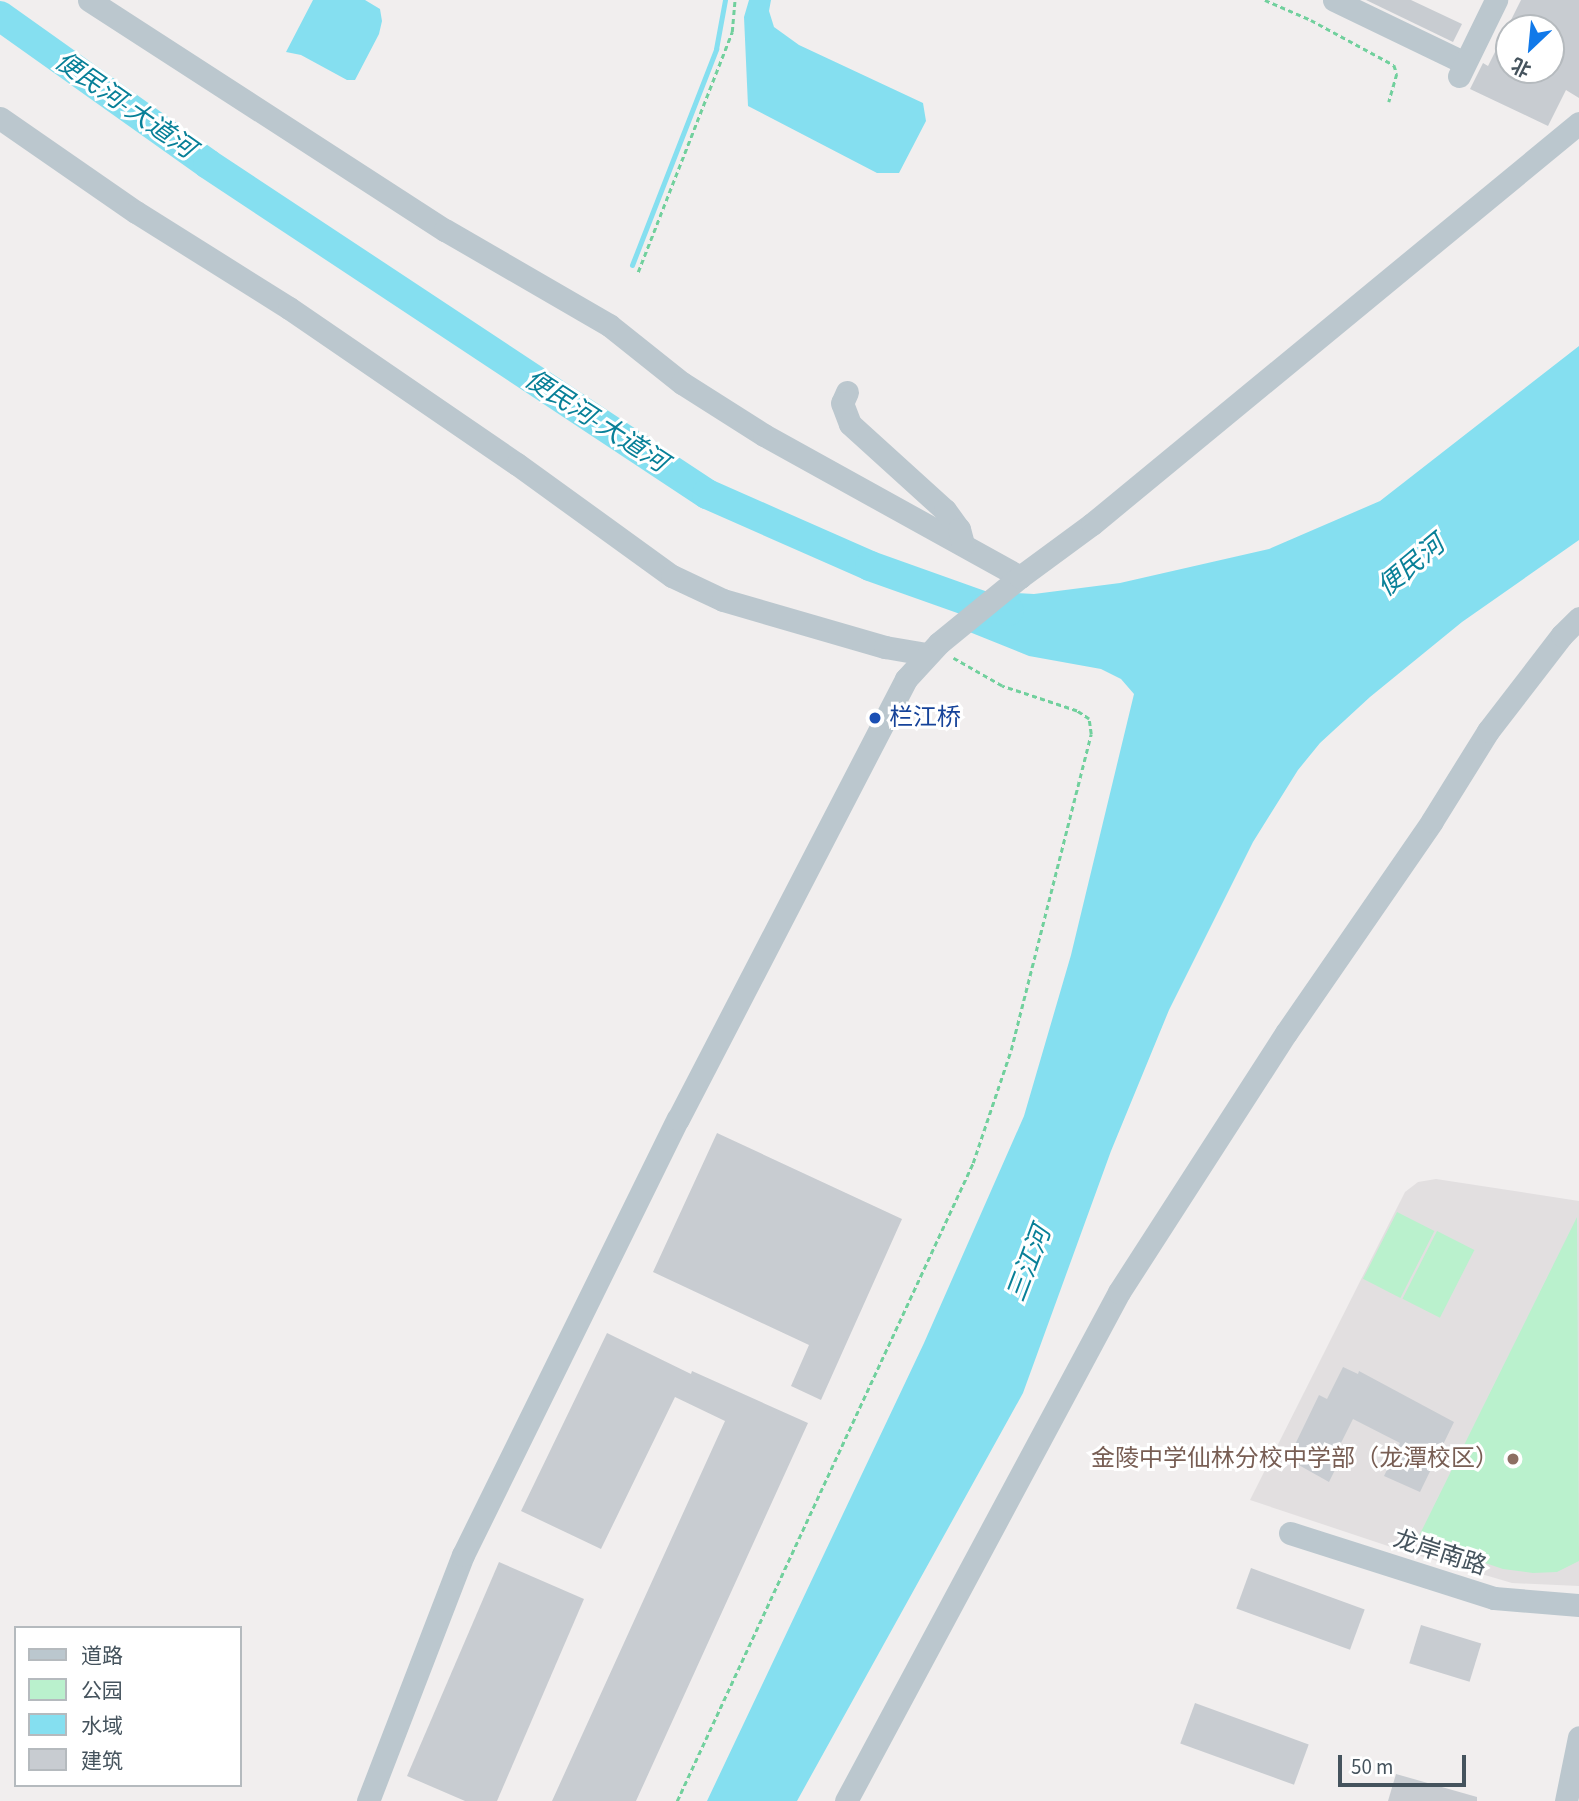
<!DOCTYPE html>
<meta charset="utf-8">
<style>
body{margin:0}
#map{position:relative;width:1579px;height:1801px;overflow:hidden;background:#f1eeee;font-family:"Source Sans 3","Noto Sans SC",sans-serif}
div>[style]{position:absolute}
.education>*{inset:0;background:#e2dfe0}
.green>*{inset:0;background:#baf1cd;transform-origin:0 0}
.water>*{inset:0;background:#85dff0}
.stream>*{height:5px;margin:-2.5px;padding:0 2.5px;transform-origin:2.5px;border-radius:2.5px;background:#85dff0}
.river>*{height:30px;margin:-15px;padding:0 15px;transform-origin:15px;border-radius:15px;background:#85dff0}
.building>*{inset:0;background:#c8ccd1;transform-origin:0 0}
.path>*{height:2.5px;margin-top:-1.25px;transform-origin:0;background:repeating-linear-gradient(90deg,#71d09d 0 5px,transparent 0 8.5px)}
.minor>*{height:23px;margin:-11.5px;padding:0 11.5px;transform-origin:11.5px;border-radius:11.5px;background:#bbc7ce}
.dots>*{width:19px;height:19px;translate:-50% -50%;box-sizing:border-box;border:4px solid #fff;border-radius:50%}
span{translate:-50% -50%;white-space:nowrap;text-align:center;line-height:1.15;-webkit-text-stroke:6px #fff;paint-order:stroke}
.transit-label{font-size:24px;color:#164399}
.left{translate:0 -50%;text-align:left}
.education-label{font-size:24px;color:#785e54}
.right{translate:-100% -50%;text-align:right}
.street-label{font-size:24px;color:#45535d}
.water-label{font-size:26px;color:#088098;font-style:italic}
.legend{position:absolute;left:14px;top:1626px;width:228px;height:161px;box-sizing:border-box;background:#fff;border:2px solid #b5babe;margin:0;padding:9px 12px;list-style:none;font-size:21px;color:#45535d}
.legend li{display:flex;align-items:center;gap:14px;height:35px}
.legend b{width:35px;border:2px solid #b5babe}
.north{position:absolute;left:1495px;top:14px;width:70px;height:70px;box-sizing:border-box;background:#fff;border:2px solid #b5babe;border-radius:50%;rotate:206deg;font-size:19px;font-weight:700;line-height:28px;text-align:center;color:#45535d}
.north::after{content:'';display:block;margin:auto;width:24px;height:32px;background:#1179e9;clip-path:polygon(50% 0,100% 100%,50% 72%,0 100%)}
.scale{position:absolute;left:1338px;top:1755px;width:128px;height:32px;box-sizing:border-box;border:4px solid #45535d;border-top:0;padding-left:9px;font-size:21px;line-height:24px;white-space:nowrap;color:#45535d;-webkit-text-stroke:5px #fff;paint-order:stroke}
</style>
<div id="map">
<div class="education">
<i style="clip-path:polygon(1436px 1179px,1579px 1201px,1579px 1586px,1512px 1583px,1403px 1551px,1250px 1500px,1405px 1192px,1418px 1182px)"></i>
</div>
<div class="green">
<i style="left:1397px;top:1212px;width:42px;height:75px;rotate:27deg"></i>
<i style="clip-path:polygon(1577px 1217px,1579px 1561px,1557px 1572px,1533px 1573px,1503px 1569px,1417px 1540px)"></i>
<i style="left:1437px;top:1231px;width:42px;height:76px;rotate:27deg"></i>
</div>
<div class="water">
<i style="clip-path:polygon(313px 0,365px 0,380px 9px,382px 21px,379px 34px,355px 80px,347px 80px,301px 55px,286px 52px)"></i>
<i style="clip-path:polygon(749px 0,771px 0,769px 11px,774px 27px,799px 45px,923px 103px,926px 121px,899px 173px,877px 173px,748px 106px,744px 17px)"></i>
<i style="clip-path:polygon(1579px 346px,1579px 540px,1462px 622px,1370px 697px,1320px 743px,1298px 770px,1253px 842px,1169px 1010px,1111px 1151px,1023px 1393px,797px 1801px,707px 1801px,924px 1343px,1024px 1116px,1071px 955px,1134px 694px,1121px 679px,1101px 669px,1029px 656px,957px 627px,1001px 592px,1034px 594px,1120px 583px,1269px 549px,1380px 501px)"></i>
</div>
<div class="stream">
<i style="left:632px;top:265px;width:232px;rotate:-68.7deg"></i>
<i style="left:716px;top:49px;width:50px;rotate:-79.6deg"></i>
</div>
<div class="river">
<i style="left:0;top:16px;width:255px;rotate:35.4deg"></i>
<i style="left:208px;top:164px;width:598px;rotate:33.48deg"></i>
<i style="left:707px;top:494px;width:178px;rotate:23.8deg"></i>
<i style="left:870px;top:566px;width:122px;rotate:19.6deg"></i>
<i style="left:985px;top:607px;width:24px;rotate:9deg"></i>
</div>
<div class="building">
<i style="clip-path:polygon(1366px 0,1411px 0,1462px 24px,1453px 42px)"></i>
<i style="clip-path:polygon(evenodd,1521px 0,1579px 0,1579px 98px,1566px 90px,1548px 126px,1470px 89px,1483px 63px,1488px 66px,1521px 0,1509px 28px,1551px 28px,1551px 70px,1509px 70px,1509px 28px)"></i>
<i style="clip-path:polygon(717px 1133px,902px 1219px,821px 1400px,791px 1386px,809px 1345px,653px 1272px)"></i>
<i style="clip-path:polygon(607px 1333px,691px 1374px,692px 1371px,808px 1423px,636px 1801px,552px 1801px,725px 1421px,675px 1397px,601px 1549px,521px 1511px)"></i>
<i style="clip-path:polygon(1343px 1367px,1358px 1374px,1359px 1371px,1454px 1422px,1420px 1492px,1384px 1476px,1400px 1443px,1353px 1419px,1334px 1457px,1340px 1460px,1329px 1482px,1288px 1459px,1319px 1395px,1327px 1399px)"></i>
<i style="clip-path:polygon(499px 1562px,584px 1599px,497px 1801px,465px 1801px,407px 1776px)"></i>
<i style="left:1251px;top:1568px;width:121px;height:43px;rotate:20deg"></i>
<i style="left:1421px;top:1625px;width:63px;height:40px;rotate:17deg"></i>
<i style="left:1195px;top:1703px;width:121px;height:43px;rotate:20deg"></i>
<i style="clip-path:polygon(1396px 1774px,1477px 1797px,1477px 1801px,1388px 1801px)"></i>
</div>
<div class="path">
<i style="left:1265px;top:0;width:50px;rotate:23.5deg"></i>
<i style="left:1311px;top:20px;width:94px;rotate:28.5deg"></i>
<i style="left:1394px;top:65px;width:9px;rotate:72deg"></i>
<i style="left:1397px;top:74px;width:29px;rotate:106deg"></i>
<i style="left:638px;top:272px;width:258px;rotate:-68.6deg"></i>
<i style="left:732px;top:32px;width:32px;rotate:-85deg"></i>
<i style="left:677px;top:1801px;width:703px;rotate:-65.11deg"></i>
<i style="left:973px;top:1163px;width:119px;rotate:-71.4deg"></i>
<i style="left:1011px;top:1050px;width:326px;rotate:-75.8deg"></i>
<i style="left:1091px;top:734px;width:15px;rotate:-98deg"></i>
<i style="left:1089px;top:719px;width:14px;rotate:-146deg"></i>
<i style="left:1077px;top:711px;width:79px;rotate:-161.6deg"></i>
<i style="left:1002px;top:686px;width:56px;rotate:-150.3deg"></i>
</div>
<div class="minor">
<i style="left:89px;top:0;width:424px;rotate:32.9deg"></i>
<i style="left:445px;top:230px;width:190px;rotate:30.1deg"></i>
<i style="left:609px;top:325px;width:93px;rotate:38.5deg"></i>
<i style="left:682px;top:383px;width:97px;rotate:32.4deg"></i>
<i style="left:764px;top:435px;width:293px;rotate:29deg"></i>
<i style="left:1334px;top:0;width:145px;rotate:25.7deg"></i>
<i style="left:1459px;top:76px;width:85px;rotate:-64deg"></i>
<i style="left:0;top:118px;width:165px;rotate:34.7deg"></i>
<i style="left:136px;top:212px;width:181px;rotate:32.1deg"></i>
<i style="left:289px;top:308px;width:276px;rotate:34.4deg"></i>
<i style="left:517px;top:464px;width:191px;rotate:35.9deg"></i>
<i style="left:672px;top:576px;width:56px;rotate:25.2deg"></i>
<i style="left:723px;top:600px;width:169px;rotate:16.2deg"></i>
<i style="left:885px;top:647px;width:42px;rotate:9.7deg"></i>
<i style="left:847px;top:392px;width:12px;rotate:114deg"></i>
<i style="left:842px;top:403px;width:22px;rotate:69deg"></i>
<i style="left:850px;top:424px;width:128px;rotate:42.2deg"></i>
<i style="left:945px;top:510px;width:24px;rotate:54deg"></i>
<i style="left:959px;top:529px;width:16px;rotate:75deg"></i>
<i style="left:1290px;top:1533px;width:214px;rotate:17.7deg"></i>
<i style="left:1494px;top:1598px;width:85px;rotate:4.7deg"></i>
<i style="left:368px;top:1801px;width:264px;rotate:-68.9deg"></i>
<i style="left:463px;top:1555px;width:486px;rotate:-63.8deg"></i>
<i style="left:678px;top:1119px;width:496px;rotate:-62.6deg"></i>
<i style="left:906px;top:679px;width:49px;rotate:-47.5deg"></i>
<i style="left:939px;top:643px;width:104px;rotate:-39.2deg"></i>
<i style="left:1020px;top:577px;width:89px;rotate:-36.4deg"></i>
<i style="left:1092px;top:524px;width:631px;rotate:-39.47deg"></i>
<i style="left:846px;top:1801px;width:578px;rotate:-61.79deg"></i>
<i style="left:1119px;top:1292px;width:308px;rotate:-57.2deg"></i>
<i style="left:1286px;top:1033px;width:257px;rotate:-55.4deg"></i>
<i style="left:1432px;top:821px;width:106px;rotate:-58.1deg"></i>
<i style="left:1488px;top:731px;width:121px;rotate:-52.4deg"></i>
<i style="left:1562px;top:635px;width:24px;rotate:-45deg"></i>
<i style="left:1566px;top:1801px;width:65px;rotate:-78.5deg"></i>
</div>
<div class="dots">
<i style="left:875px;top:718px;background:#1a4fb4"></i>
<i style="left:1513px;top:1459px;background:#8d6e63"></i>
</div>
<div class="transit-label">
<span class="left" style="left:889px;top:718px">栏江桥</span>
</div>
<div class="education-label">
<span class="right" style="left:1499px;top:1459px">金陵中学仙林分校中学部（龙潭校区）</span>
</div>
<div class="street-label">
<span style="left:1440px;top:1553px;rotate:18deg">龙岸南路</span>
</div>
<div class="water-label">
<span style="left:125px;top:105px;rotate:35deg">便民河-大道河</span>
<span style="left:596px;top:421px;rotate:33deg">便民河-大道河</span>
<span style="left:1411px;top:566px;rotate:-40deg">便民河</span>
<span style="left:1029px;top:1264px;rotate:-69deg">三江河</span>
</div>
<ul class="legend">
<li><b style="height:9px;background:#bbc7ce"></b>道路</li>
<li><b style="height:19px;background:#baf1cd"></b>公园</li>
<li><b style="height:19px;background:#85dff0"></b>水域</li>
<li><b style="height:19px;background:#c8ccd1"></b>建筑</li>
</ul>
<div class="north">北</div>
<div class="scale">50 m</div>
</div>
